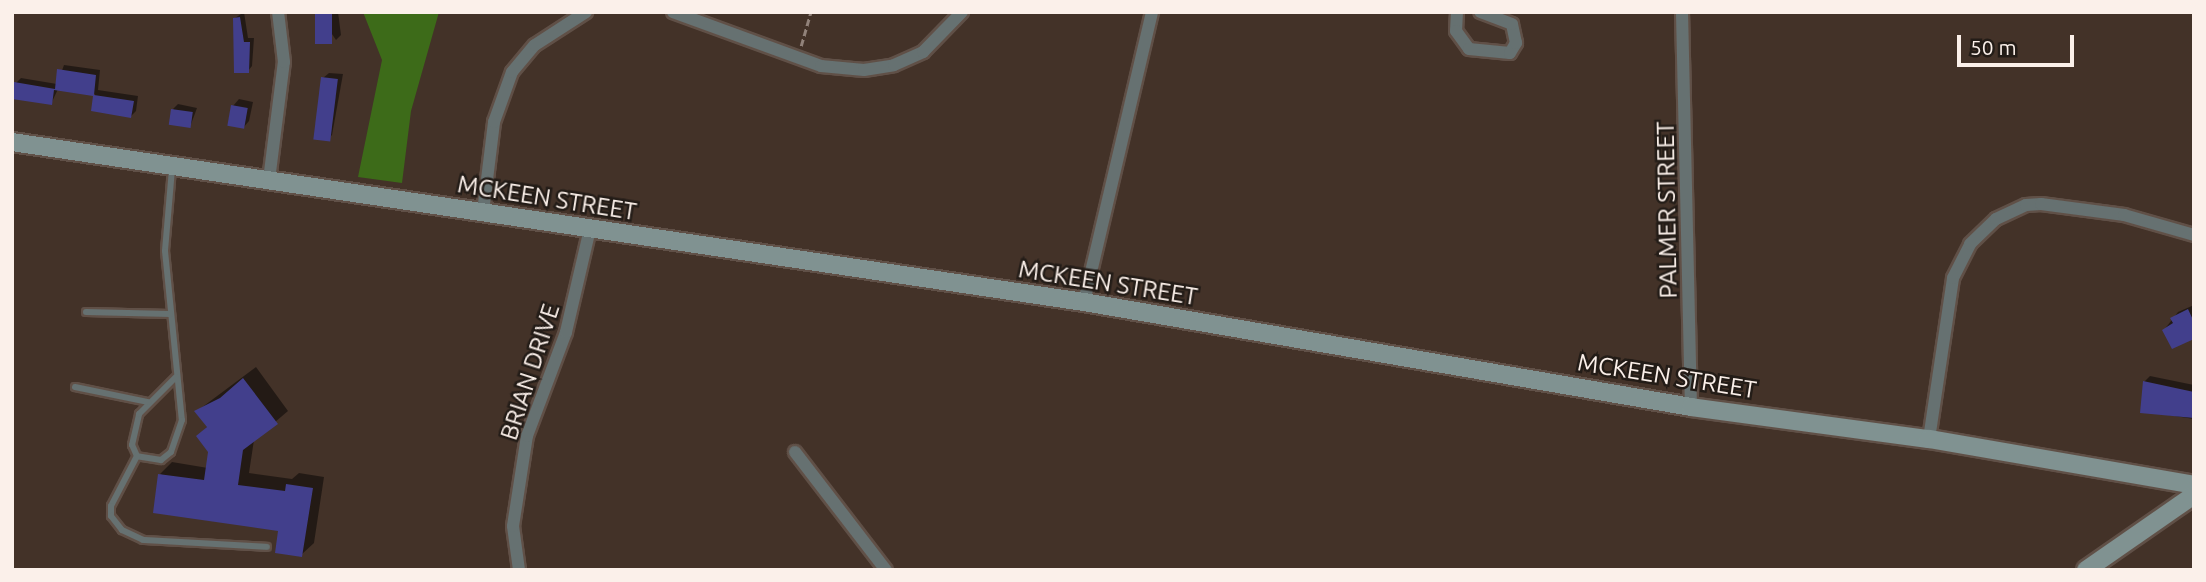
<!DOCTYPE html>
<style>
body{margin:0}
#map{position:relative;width:2206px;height:582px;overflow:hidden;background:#433228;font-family:Ubuntu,sans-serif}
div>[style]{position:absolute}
.green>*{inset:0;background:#3d6b19}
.shadow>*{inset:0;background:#0007}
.building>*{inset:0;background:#423f8c;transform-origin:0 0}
.path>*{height:2.5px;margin-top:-1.25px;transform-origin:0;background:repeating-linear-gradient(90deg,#91827a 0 7px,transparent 0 10.5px)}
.roads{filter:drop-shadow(2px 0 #605047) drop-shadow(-2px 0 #605047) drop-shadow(0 2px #605047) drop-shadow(0 -2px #605047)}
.lane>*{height:6px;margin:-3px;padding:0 3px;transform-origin:3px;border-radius:3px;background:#667171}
.street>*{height:12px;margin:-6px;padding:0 6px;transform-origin:6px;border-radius:6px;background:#667171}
.secondary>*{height:18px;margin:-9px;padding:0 9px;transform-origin:9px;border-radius:9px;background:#809291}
span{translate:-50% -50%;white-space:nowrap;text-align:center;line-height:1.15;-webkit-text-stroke:5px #231c17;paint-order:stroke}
.street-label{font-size:24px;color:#fbf0ea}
.frame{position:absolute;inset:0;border:14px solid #fbf0ea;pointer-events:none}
.scale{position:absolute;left:1957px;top:35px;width:117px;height:32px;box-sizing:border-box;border:4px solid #fbf0ea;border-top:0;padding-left:9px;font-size:21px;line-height:24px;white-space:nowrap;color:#fbf0ea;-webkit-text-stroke:5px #231c17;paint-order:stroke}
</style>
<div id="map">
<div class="green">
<i style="clip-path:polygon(363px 12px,439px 12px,411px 111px,402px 183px,358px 177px,382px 60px)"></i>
</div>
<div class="shadow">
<i style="clip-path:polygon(244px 12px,248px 38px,254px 38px,252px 66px,248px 71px,235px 18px)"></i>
<i style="clip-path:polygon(317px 12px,338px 12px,341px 35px,336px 40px)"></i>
<i style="clip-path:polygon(64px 65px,100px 70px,98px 90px,138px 96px,136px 111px,131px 116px,93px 110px,95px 94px,58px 89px,51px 104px,16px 83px,21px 78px,57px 84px)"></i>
<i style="clip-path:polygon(329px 73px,343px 74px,332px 135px,327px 140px,323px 78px)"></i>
<i style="clip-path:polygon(239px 99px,253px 102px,249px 121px,243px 128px,233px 106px)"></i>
<i style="clip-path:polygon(178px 104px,197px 108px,190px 127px,173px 109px)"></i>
<i style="clip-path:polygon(2194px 305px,2194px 336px,2164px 330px,2178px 312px)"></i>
<i style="clip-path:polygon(256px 367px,288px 411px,254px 440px,249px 473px,292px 479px,299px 473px,324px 477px,314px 543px,301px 555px,280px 530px,160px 474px,172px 462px,208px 468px,210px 452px,198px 436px,208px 426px,197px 411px)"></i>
<i style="clip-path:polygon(2150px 376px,2194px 385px,2194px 419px,2142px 411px,2144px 382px)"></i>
</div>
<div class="building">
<i style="left:315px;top:12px;width:17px;height:32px"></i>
<i style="clip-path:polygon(240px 17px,244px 42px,250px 42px,249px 73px,234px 73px,233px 18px)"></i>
<i style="clip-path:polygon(57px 69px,96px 75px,94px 95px,134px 101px,131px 118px,91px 111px,93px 96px,54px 90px,52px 105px,12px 99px,14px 82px,55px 89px)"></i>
<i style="left:321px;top:77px;width:17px;height:63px;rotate:7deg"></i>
<i style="left:231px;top:105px;width:17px;height:21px;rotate:10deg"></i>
<i style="left:171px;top:109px;width:22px;height:16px;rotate:8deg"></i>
<i style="clip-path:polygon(2188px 309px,2194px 322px,2194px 339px,2172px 349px,2162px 330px,2173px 323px,2170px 318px)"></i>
<i style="clip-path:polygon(243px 378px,278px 424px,243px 450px,238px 485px,285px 491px,286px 484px,313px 488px,302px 557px,275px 553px,278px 531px,153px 513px,158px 474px,204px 480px,208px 452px,196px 436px,207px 427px,194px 411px,220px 398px)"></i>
<i style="clip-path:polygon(2143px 381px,2194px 392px,2194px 418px,2140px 413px)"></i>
</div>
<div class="path">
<i style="left:801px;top:46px;width:35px;rotate:-74deg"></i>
</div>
<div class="roads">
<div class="lane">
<i style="left:172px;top:169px;width:82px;rotate:94.9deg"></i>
<i style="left:165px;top:251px;width:170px;rotate:84.3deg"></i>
<i style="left:182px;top:420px;width:34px;rotate:109deg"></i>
<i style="left:171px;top:452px;width:13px;rotate:141deg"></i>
<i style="left:161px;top:460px;width:24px;rotate:-171deg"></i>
<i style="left:137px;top:456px;width:12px;rotate:-114deg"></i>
<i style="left:132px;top:445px;width:32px;rotate:-77deg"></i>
<i style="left:139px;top:414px;width:52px;rotate:-45deg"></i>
<i style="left:86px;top:312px;width:84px;rotate:1.4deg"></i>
<i style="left:75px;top:387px;width:75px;rotate:11.6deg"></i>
<i style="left:137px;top:456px;width:56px;rotate:117.5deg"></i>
<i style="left:111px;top:506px;width:10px;rotate:90deg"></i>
<i style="left:111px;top:516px;width:18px;rotate:52deg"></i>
<i style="left:122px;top:530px;width:23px;rotate:25deg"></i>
<i style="left:143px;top:540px;width:124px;rotate:3.2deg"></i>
</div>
<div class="street">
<i style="left:673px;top:12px;width:158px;rotate:20deg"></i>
<i style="left:821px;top:66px;width:43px;rotate:5.3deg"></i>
<i style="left:864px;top:70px;width:30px;rotate:-9deg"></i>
<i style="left:894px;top:65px;width:32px;rotate:-24deg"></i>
<i style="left:923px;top:52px;width:56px;rotate:-45.7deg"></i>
<i style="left:1457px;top:12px;width:19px;rotate:93deg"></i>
<i style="left:1456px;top:31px;width:22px;rotate:54deg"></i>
<i style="left:1469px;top:49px;width:41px;rotate:5.6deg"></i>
<i style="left:1510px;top:53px;width:12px;rotate:-59deg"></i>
<i style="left:1516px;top:43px;width:19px;rotate:-102deg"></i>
<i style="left:1512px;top:24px;width:34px;rotate:-159deg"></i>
<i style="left:1682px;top:12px;width:395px;rotate:88.7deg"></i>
<i style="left:269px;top:180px;width:119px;rotate:-82.8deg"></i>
<i style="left:284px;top:62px;width:50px;rotate:-96.8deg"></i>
<i style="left:483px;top:212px;width:91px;rotate:-83deg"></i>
<i style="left:494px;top:122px;width:53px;rotate:-70.2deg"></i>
<i style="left:512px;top:72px;width:35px;rotate:-50deg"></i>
<i style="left:535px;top:45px;width:61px;rotate:-32.9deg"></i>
<i style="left:1084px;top:302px;width:298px;rotate:-76.8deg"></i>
<i style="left:1929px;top:439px;width:163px;rotate:-81.5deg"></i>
<i style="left:1953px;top:278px;width:38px;rotate:-63deg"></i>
<i style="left:1970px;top:244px;width:36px;rotate:-44deg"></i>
<i style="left:1996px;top:219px;width:33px;rotate:-25deg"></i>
<i style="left:2026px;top:205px;width:15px;rotate:-4deg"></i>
<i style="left:2041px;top:204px;width:84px;rotate:7.5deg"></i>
<i style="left:2124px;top:215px;width:73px;rotate:15.9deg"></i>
<i style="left:795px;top:452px;width:149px;rotate:52.4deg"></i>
<i style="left:519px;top:570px;width:44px;rotate:-97.8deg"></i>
<i style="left:513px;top:526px;width:91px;rotate:-81.2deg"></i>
<i style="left:527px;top:436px;width:111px;rotate:-69.4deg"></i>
<i style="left:566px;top:332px;width:106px;rotate:-76.9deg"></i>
</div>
<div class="secondary">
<i style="left:12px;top:142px;width:1084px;rotate:8.49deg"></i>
<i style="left:1084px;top:302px;width:616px;rotate:9.81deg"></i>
<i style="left:1691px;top:407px;width:240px;rotate:7.7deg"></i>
<i style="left:1929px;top:439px;width:269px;rotate:9.8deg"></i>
<i style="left:2086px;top:570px;width:131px;rotate:-34.8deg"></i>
</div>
</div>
<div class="street-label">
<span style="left:547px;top:198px;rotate:9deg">MCKEEN STREET</span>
<span style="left:1667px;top:210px;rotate:-91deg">PALMER STREET</span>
<span style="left:1108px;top:283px;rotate:9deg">MCKEEN STREET</span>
<span style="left:530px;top:372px;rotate:-72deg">BRIAN DRIVE</span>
<span style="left:1667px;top:376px;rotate:9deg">MCKEEN STREET</span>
</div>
<div class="frame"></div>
<div class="scale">50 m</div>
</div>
